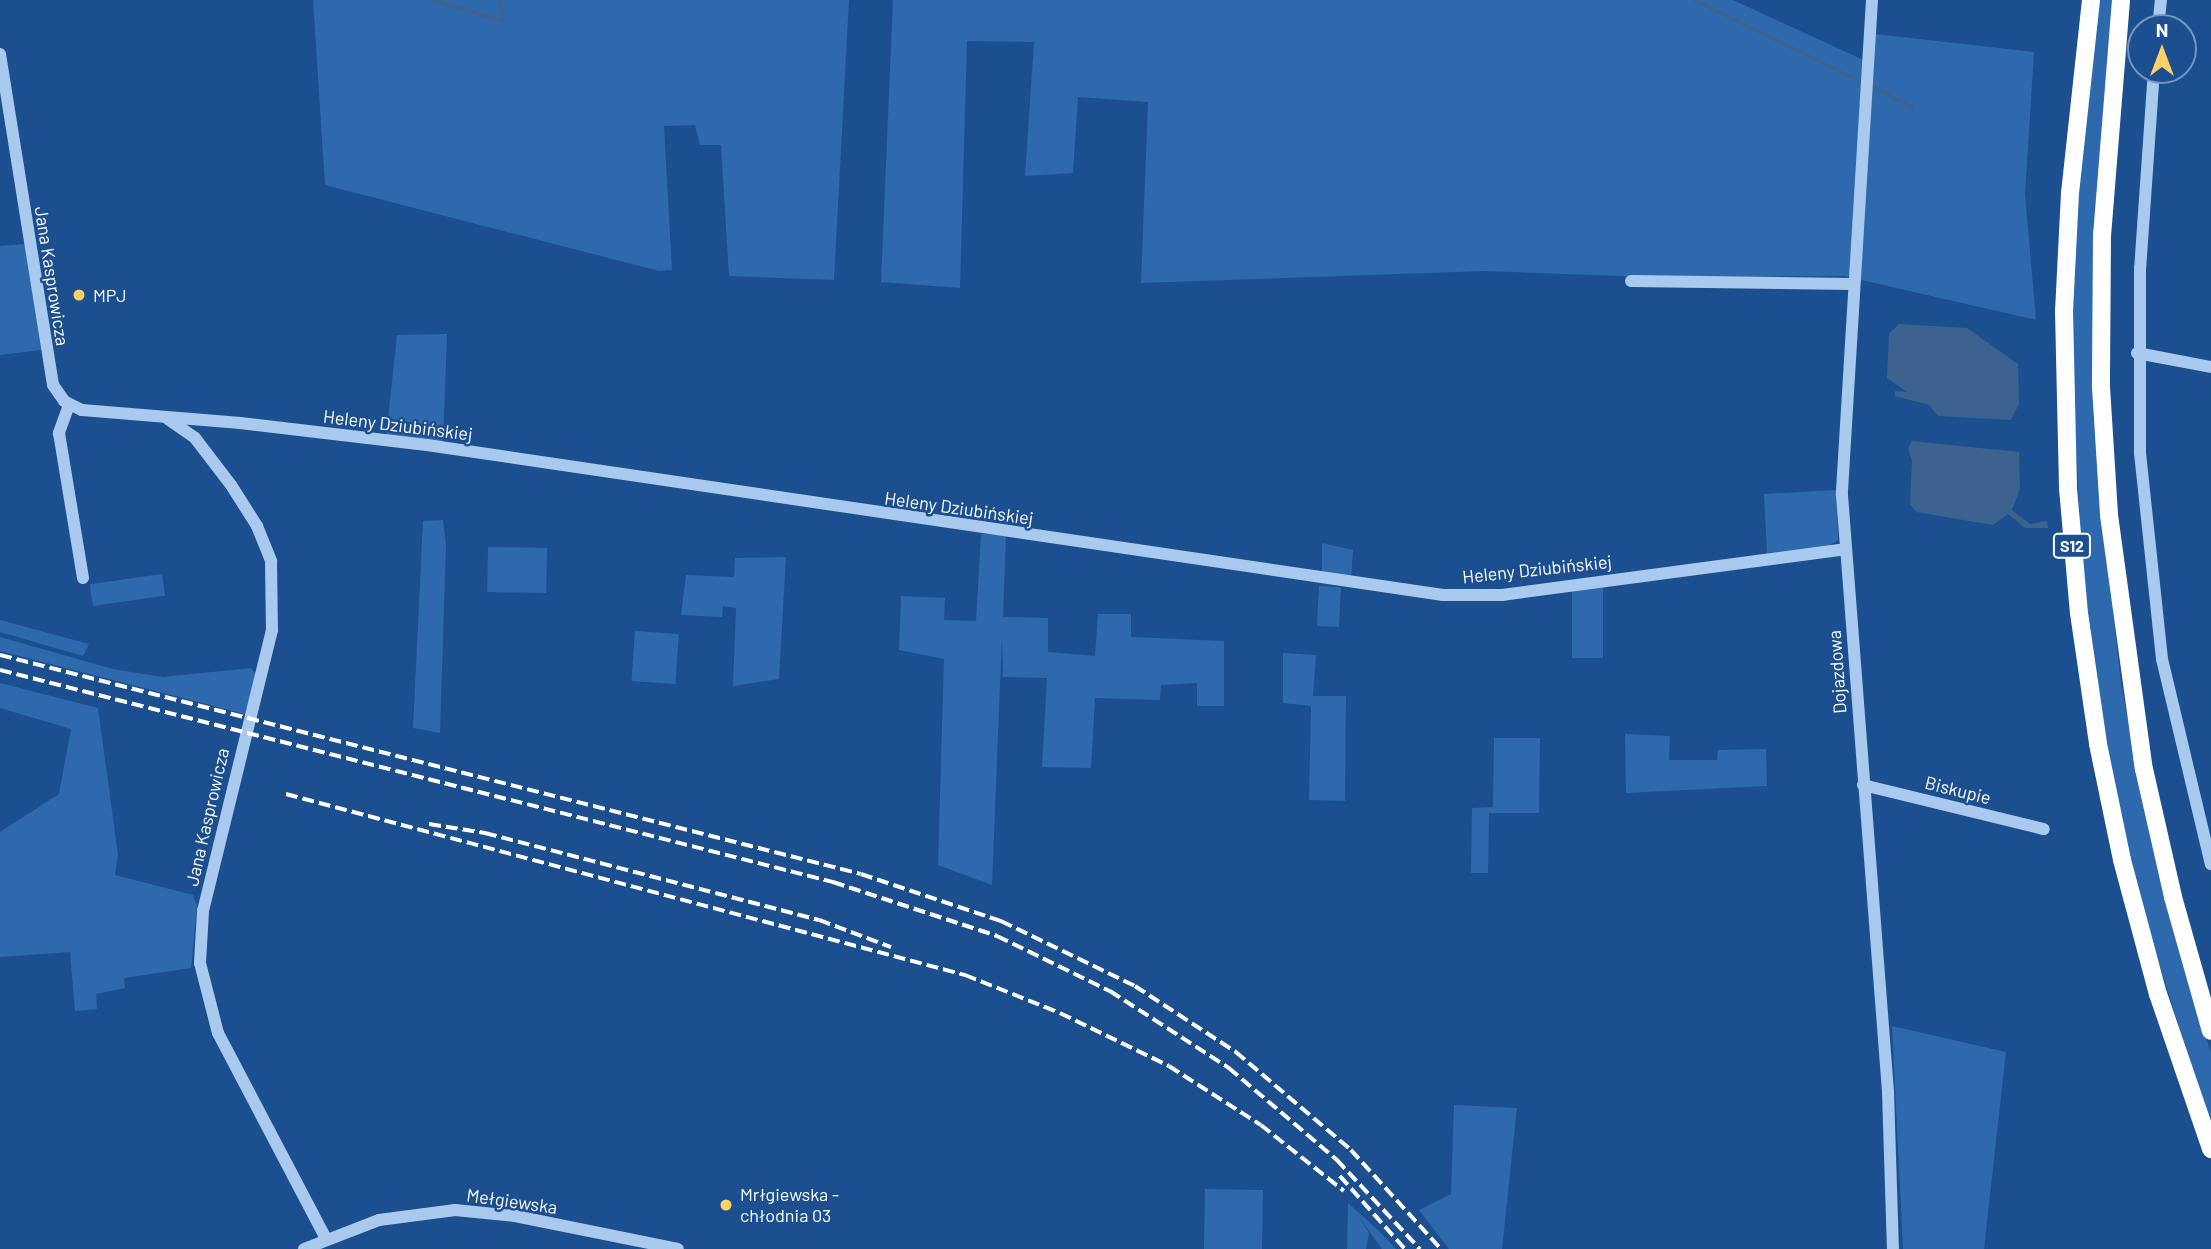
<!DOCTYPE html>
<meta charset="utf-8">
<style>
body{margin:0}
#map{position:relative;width:2211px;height:1249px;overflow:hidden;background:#1b4f8f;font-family:Barlow,sans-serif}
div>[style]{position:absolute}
.green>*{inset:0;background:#2e69ad;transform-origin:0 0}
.water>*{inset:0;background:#3c6290}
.stream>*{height:3.5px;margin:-1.75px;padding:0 1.75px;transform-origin:1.75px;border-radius:1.75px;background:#3c6290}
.minor>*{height:12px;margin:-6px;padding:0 6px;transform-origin:6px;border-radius:6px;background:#a9c9ee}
.highway>*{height:18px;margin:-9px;padding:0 9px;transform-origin:9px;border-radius:9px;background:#fff}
.rail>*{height:3.5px;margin-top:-1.75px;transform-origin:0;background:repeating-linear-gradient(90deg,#fff 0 12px,transparent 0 17px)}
.dots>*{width:19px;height:19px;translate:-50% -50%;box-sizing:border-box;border:4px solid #1b4f8f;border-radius:50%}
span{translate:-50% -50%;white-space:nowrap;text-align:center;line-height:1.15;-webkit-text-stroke:5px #1b4f8f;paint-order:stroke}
.shield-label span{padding:2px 5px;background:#1b4f8f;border:2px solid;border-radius:5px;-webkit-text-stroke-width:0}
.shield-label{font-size:16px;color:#fff;font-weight:700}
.street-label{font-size:18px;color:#fff}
.poi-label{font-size:18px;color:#fff}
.left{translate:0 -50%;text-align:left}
.north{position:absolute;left:2127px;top:14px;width:70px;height:70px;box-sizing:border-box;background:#1b4f8f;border:2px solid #7695bc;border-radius:50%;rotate:0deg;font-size:19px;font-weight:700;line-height:28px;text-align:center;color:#fff}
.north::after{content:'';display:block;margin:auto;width:24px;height:32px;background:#ffd166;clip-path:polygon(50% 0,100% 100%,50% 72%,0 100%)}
</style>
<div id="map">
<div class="green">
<i style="clip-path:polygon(313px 0,849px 0,834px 280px,729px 276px,721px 145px,700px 145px,695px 125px,664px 126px,672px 270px,659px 271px,325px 185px)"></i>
<i style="clip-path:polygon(893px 0,1733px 0,1872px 64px,1875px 34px,2034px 52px,2025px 194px,2036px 320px,1844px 276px,1648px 277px,1485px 271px,1141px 283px,1148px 102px,1078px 97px,1073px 173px,1025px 176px,1034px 42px,967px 41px,960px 288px,881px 282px)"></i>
<i style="clip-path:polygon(2097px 0,2116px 0,2100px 499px,2121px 683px,2137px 769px,2172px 923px,2211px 1053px,2211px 1129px,2139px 899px,2111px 776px,2084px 594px,2071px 357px,2076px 198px)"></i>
<i style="clip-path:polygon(25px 244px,41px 350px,0 355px,0 246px)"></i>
<i style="clip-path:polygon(447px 334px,443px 444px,386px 437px,397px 335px)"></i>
<i style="clip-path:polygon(1837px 490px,1838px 540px,1828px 546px,1767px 553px,1764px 494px)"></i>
<i style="clip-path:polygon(443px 520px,446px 545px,440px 733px,413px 728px,423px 521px)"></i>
<i style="clip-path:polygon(981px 534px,1006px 535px,1003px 617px,1048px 618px,1048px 652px,1095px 656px,1098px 614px,1131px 614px,1131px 637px,1224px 641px,1224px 706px,1197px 706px,1197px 683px,1161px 685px,1160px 700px,1095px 698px,1091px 768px,1042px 767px,1047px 678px,1003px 677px,1002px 636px,992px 885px,938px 865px,944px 659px,899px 650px,901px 596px,945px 598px,944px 620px,976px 621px)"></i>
<i style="clip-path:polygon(1322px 543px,1353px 550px,1351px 579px,1322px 575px)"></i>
<i style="left:488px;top:547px;width:59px;height:45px;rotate:1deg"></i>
<i style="clip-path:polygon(786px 557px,779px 679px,733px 686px,736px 608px,723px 606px,722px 617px,681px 615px,686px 575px,734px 577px,735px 558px)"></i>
<i style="left:162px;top:574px;width:22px;height:73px;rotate:82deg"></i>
<i style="left:1319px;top:586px;width:22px;height:40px;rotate:3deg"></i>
<i style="left:1603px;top:586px;width:72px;height:31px;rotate:90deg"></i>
<i style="clip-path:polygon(0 620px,89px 644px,83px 656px,0 632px)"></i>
<i style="left:635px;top:631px;width:44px;height:50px;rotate:4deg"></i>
<i style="clip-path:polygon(0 637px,113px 669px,163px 677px,251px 668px,257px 675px,245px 714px,0 651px)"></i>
<i style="clip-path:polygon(1283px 653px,1316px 655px,1313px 696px,1346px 696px,1345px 801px,1309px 800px,1311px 706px,1283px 703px)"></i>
<i style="clip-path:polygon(0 683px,98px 708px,118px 855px,115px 875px,193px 895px,197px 905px,191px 968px,124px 978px,125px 988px,96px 994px,97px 1009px,75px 1011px,70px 952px,0 957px,0 832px,59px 794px,71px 729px,0 708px)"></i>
<i style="clip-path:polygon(1625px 734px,1670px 736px,1669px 760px,1717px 760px,1718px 750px,1766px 749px,1767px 786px,1626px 793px)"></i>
<i style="clip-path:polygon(1494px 738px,1540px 738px,1539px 813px,1489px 813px,1488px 873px,1471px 873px,1472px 808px,1493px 807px)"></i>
<i style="clip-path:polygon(1892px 1026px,2006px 1052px,1984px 1249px,1903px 1249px)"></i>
<i style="clip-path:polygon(1454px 1105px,1517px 1108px,1502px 1249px,1449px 1249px,1419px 1210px,1451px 1194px)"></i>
<i style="left:1205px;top:1189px;width:58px;height:60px;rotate:1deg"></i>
<i style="clip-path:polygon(1348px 1203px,1378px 1230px,1396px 1249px,1382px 1249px,1359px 1217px,1369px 1233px,1366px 1249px,1347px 1249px)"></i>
</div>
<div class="water">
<i style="clip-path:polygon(1899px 324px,1967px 328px,2018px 364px,2019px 404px,2011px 420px,1938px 416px,1929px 405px,1895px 396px,1895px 391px,1907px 392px,1887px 378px,1889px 334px)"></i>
<i style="clip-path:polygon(1912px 441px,2019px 452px,2020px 489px,2012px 510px,2030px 524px,2047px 521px,2048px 528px,2025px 528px,2008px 514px,1993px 525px,1916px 512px,1910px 504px,1912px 461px,1908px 448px)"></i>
</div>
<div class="stream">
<i style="left:434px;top:0;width:71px;rotate:17.2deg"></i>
<i style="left:502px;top:21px;width:21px;rotate:-93deg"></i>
<i style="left:1695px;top:0;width:188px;rotate:26.2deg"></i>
<i style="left:1871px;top:86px;width:47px;rotate:26.6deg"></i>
</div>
<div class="minor">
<i style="left:1872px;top:0;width:496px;rotate:93.5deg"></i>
<i style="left:1842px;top:495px;width:599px;rotate:85.59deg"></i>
<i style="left:1888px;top:1092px;width:157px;rotate:88.2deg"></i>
<i style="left:2158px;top:28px;width:28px;rotate:-84deg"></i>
<i style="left:0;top:54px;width:335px;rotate:80.9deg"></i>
<i style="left:53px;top:385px;width:19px;rotate:55deg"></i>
<i style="left:64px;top:401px;width:20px;rotate:27deg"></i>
<i style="left:82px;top:410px;width:159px;rotate:4.7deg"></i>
<i style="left:240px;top:423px;width:188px;rotate:6.7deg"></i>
<i style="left:427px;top:445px;width:1027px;rotate:8.4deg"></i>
<i style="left:1443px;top:595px;width:59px"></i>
<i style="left:1502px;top:595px;width:346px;rotate:-7.6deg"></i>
<i style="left:2154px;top:70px;width:198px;rotate:94deg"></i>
<i style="left:2140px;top:268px;width:185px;rotate:90deg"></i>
<i style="left:2140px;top:453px;width:207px;rotate:83.9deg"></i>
<i style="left:2162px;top:659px;width:211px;rotate:76.6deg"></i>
<i style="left:1631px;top:281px;width:221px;rotate:0.8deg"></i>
<i style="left:2137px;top:353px;width:75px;rotate:10.7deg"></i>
<i style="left:69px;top:405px;width:30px;rotate:110deg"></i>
<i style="left:59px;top:433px;width:147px;rotate:80.6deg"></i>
<i style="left:168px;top:419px;width:33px;rotate:35deg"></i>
<i style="left:195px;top:438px;width:59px;rotate:52.5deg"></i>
<i style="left:231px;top:485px;width:49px;rotate:57.6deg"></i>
<i style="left:257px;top:526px;width:38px;rotate:68deg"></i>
<i style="left:271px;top:561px;width:69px;rotate:89.2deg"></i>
<i style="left:272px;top:630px;width:289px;rotate:103.8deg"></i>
<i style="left:203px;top:911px;width:52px;rotate:93.3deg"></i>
<i style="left:200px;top:963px;width:72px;rotate:75.6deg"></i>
<i style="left:218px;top:1033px;width:233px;rotate:62.3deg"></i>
<i style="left:1863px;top:785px;width:186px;rotate:13.7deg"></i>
<i style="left:304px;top:1249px;width:80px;rotate:-21.1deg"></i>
<i style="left:379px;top:1220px;width:77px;rotate:-7.5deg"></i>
<i style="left:455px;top:1210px;width:60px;rotate:5.7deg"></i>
<i style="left:515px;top:1216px;width:166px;rotate:11.4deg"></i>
</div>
<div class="highway">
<i style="left:2091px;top:0;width:194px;rotate:96.2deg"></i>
<i style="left:2070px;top:193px;width:118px;rotate:92.9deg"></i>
<i style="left:2064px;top:311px;width:177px;rotate:88.7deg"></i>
<i style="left:2068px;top:488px;width:125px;rotate:85deg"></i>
<i style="left:2079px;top:613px;width:132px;rotate:81.7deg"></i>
<i style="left:2098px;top:744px;width:118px;rotate:78.3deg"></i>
<i style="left:2122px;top:860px;width:139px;rotate:75deg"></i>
<i style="left:2158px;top:994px;width:164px;rotate:71.1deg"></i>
<i style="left:2121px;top:0;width:235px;rotate:94.6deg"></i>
<i style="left:2102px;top:234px;width:153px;rotate:90.4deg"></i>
<i style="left:2101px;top:387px;width:128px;rotate:86.4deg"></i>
<i style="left:2109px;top:515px;width:256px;rotate:82.2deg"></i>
<i style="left:2144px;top:769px;width:131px;rotate:77.2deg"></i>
<i style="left:2173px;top:897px;width:139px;rotate:74.2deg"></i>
</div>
<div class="rail">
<i style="left:0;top:655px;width:888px;rotate:14.27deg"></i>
<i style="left:861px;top:874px;width:148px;rotate:18.6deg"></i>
<i style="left:1001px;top:921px;width:149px;rotate:25.9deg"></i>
<i style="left:1135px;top:986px;width:121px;rotate:33.2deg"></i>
<i style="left:1236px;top:1052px;width:151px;rotate:40.4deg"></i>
<i style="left:1351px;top:1150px;width:134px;rotate:47.7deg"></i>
<i style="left:0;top:670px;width:860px;rotate:14.28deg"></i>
<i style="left:833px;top:882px;width:173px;rotate:18.2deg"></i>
<i style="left:997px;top:936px;width:126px;rotate:26deg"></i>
<i style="left:1110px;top:991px;width:142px;rotate:32.9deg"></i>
<i style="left:1229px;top:1068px;width:142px;rotate:40.4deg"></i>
<i style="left:1337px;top:1160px;width:122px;rotate:47deg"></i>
<i style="left:286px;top:794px;width:703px;rotate:14.93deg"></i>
<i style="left:965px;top:975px;width:102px;rotate:21.8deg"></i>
<i style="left:1060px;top:1013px;width:121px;rotate:25.9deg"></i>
<i style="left:1169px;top:1066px;width:109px;rotate:32.7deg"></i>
<i style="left:1261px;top:1125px;width:106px;rotate:38.5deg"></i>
<i style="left:429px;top:824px;width:57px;rotate:9.1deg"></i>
<i style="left:485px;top:833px;width:345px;rotate:14.6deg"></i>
<i style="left:819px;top:920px;width:77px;rotate:20.6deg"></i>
<i style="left:1340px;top:1176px;width:98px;rotate:48.3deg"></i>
</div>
<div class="dots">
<i style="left:79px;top:295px;background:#ffd166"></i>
<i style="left:726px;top:1205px;background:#ffd166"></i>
</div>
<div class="shield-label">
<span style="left:2072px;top:546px">S12</span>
</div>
<div class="street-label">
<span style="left:52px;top:276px;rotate:81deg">Jana Kasprowicza</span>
<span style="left:398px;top:425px;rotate:7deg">Heleny Dziubińskiej</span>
<span style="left:959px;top:508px;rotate:8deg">Heleny Dziubińskiej</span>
<span style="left:1537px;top:569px;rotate:-6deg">Heleny Dziubińskiej</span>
<span style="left:1837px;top:672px;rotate:-94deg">Dojazdowa</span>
<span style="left:1958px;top:790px;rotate:14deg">Biskupie</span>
<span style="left:207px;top:817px;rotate:-77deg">Jana Kasprowicza</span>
<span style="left:512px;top:1201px;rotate:8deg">Mełgiewska</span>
</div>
<div class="poi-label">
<span class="left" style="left:93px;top:295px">MPJ</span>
<span class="left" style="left:740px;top:1205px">Mrłgiewska -<br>chłodnia 03</span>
</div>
<div class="north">N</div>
</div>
